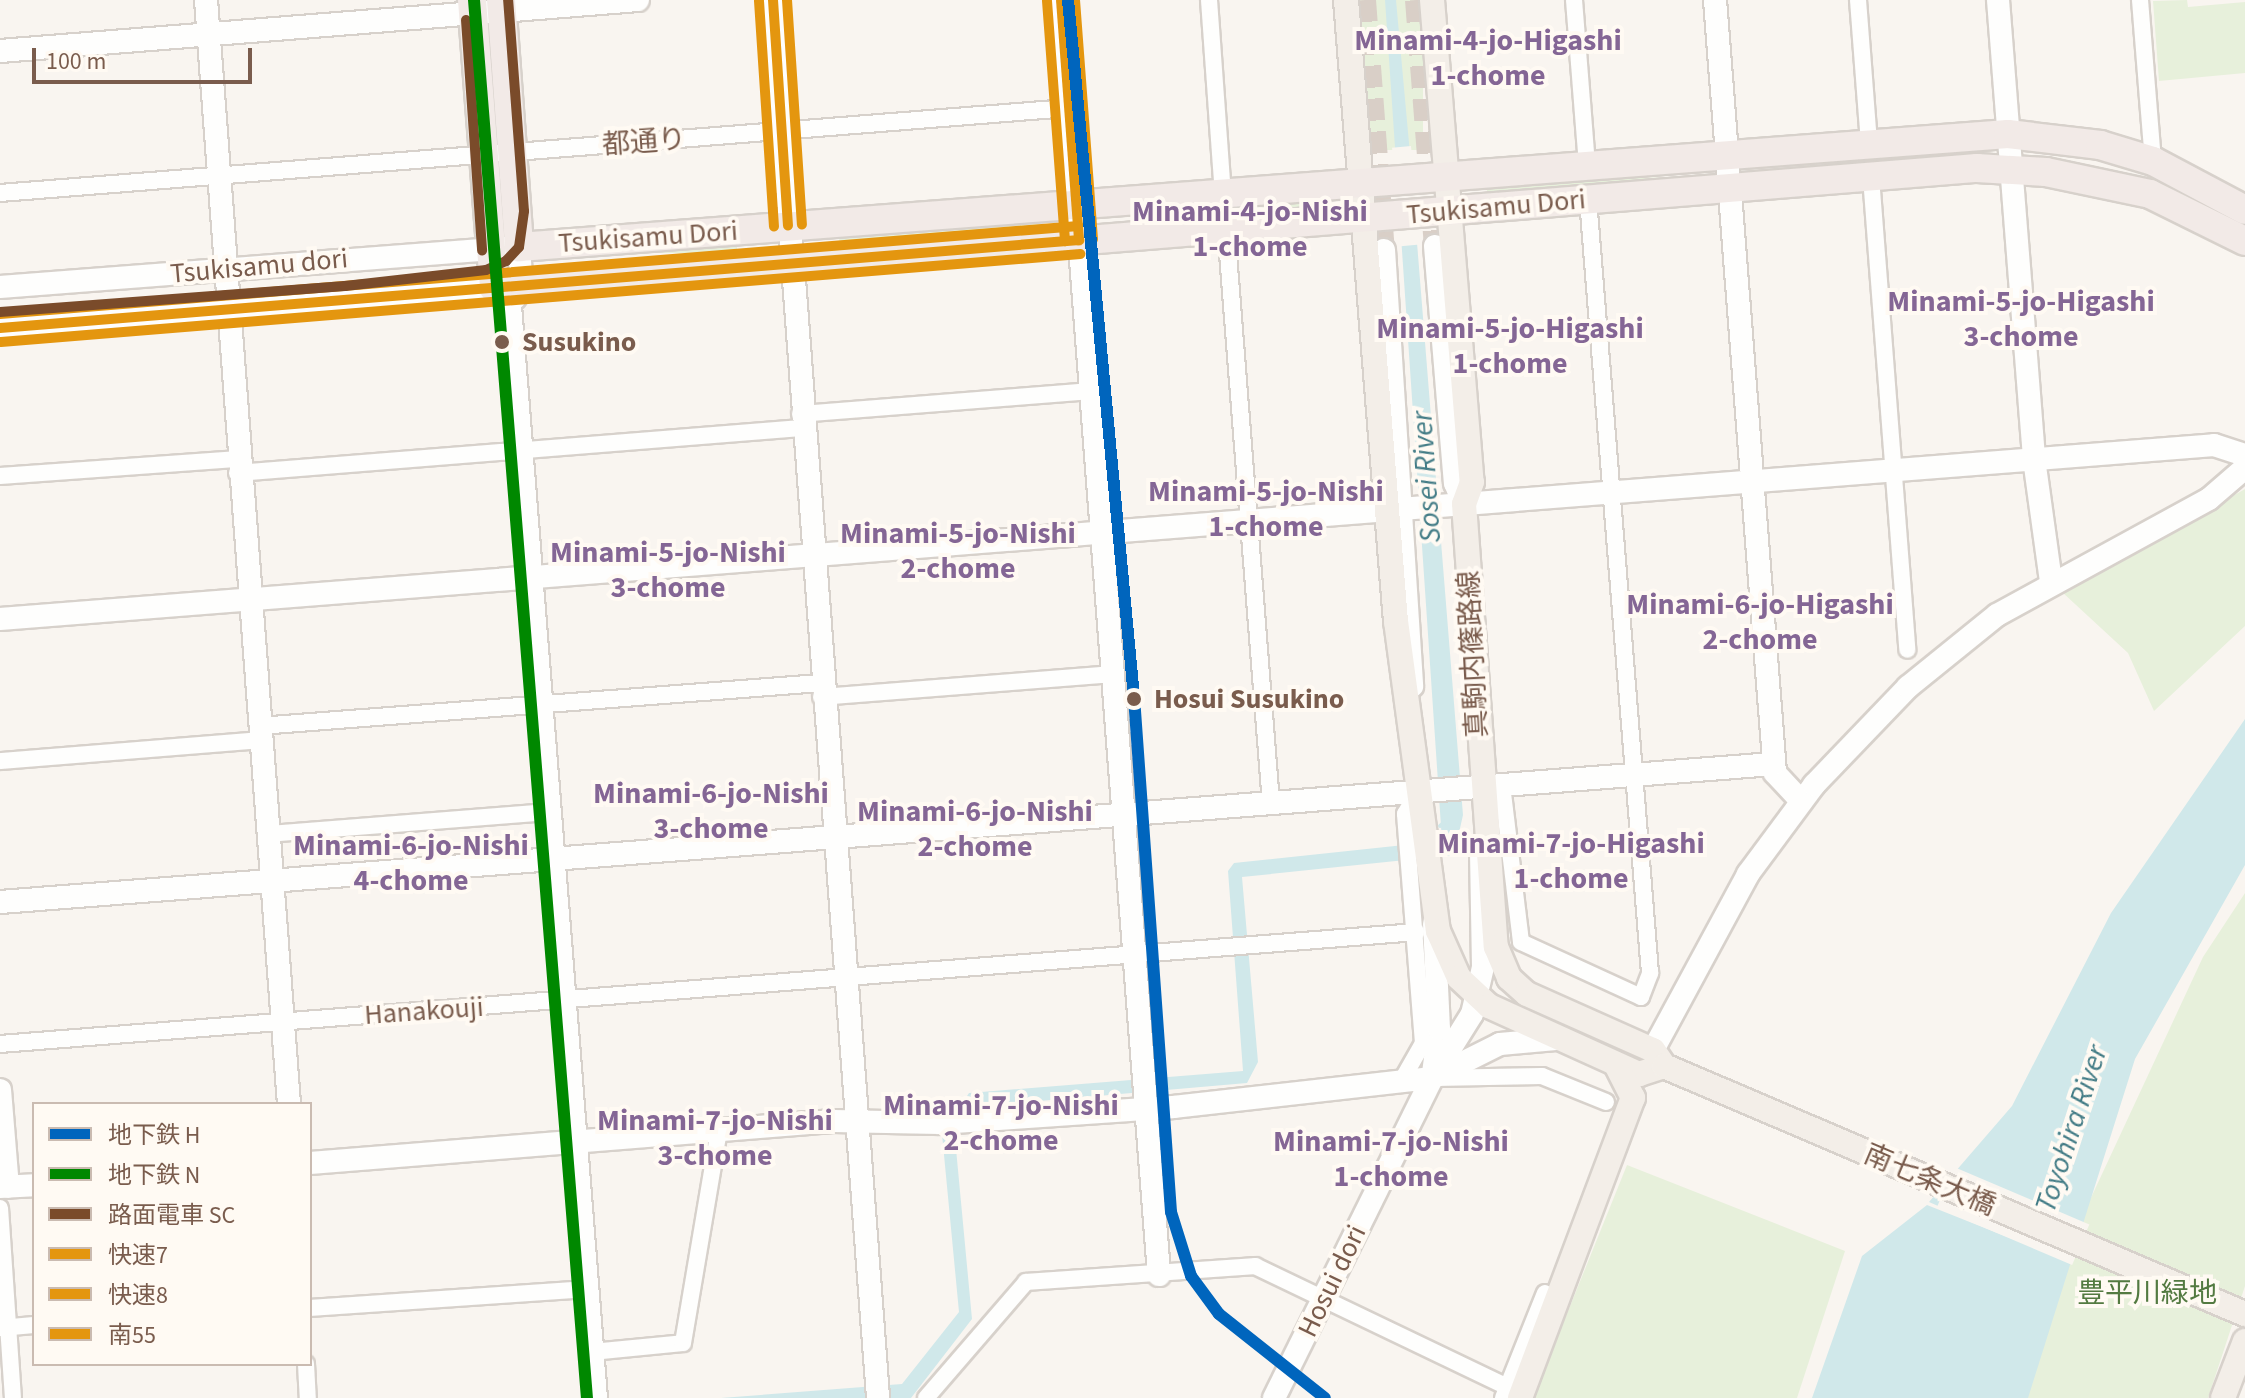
<!DOCTYPE html>
<meta charset="utf-8">
<style>
body{margin:0}
#map{position:relative;width:2245px;height:1398px;overflow:hidden;background:#f9f5f0;font-family:"Source Sans 3","Noto Sans JP",sans-serif}
div>[style]{position:absolute}
.green>*{inset:0;background:#e7f0db;transform-origin:0 0}
.water>*{inset:0;background:#d0e8ea}
.pier>*{inset:0;background:#f9f5f0;transform-origin:0 0}
.stream>*{height:4px;margin:-2px;padding:0 2px;transform-origin:2px;border-radius:2px;background:#d0e8ea}
.secondary-tunnel>*{height:22px;margin-top:-11px;transform-origin:0;background:repeating-linear-gradient(90deg,#d9cfc7 0 22px,transparent 0 33px)}
.roads{filter:drop-shadow(2px 0 #d7d1cb) drop-shadow(-2px 0 #d7d1cb) drop-shadow(0 2px #d7d1cb) drop-shadow(0 -2px #d7d1cb)}
.street>*{height:16px;margin:-8px;padding:0 8px;transform-origin:8px;border-radius:8px;background:#fefefd}
.secondary>*{height:22px;margin:-11px;padding:0 11px;transform-origin:11px;border-radius:11px;background:#fefefd}
.primary>*{height:24px;margin:-12px;padding:0 12px;transform-origin:12px;border-radius:12px;background:#f3eee8}
.highway>*{height:28px;margin:-14px;padding:0 14px;transform-origin:14px;border-radius:14px;background:#f2eae7}
.bus-1>*{height:10px;margin:-5px;padding:0 5px;transform-origin:5px;border-radius:5px;background:#e4960f}
.bus-2>*{height:10px;margin:-5px;padding:0 5px;transform-origin:5px;border-radius:5px;background:#e4960f}
.bus-3>*{height:10px;margin:-5px;padding:0 5px;transform-origin:5px;border-radius:5px;background:#e4960f}
.tram-1>*{height:10px;margin:-5px;padding:0 5px;transform-origin:5px;border-radius:5px;background:#7a4b2a}
.metro-1>*{height:12px;margin:-6px;padding:0 6px;transform-origin:6px;border-radius:6px;background:#0065bd}
.metro-2>*{height:12px;margin:-6px;padding:0 6px;transform-origin:6px;border-radius:6px;background:#080}
.dots>*{width:22px;height:22px;translate:-50% -50%;box-sizing:border-box;border:4px solid #fffaf3;border-radius:50%}
span{translate:-50% -50%;white-space:nowrap;text-align:center;line-height:1.15;-webkit-text-stroke:8px #fffaf3;paint-order:stroke}
.street-label{font-size:28px;color:#7a5c4d}
.stop-label{font-size:28px;color:#7a5c4d;font-weight:700}
.left{translate:0 -50%;text-align:left}
.park-label{font-size:28px;color:#537a41}
.neighbourhood-label{font-size:30px;color:#846695;font-weight:700}
.water-label{font-size:30px;color:#437c86;font-style:italic}
.legend{position:absolute;left:32px;top:1102px;width:280px;height:264px;box-sizing:border-box;background:#fffaf3;border:2px solid #cabbb1;margin:0;padding:10px 14px;list-style:none;font-size:24px;color:#7a5c4d}
.legend li{display:flex;align-items:center;gap:16px;height:40px}
.legend b{width:40px;border:2px solid #cabbb1}
.scale{position:absolute;left:32px;top:48px;width:220px;height:36px;box-sizing:border-box;border:4px solid #7a5c4d;border-top:0;padding-left:10px;font-size:24px;line-height:28px;white-space:nowrap;color:#7a5c4d;-webkit-text-stroke:6px #fffaf3;paint-order:stroke}
</style>
<div id="map">
<div class="green">
<i style="left:1358px;top:0;width:65px;height:150px"></i>
<i style="clip-path:polygon(2187px 0,2188px 7px,2245px 2px,2245px 73px,2159px 81px,2153px 1px)"></i>
<i style="clip-path:polygon(1689px 177px,1487px 192px,1487px 187px,1573px 179px)"></i>
<i style="left:1325px;top:199px;width:7px;height:206px;rotate:82deg"></i>
<i style="clip-path:polygon(1040px 222px,1041px 228px,840px 245px,839px 238px)"></i>
<i style="left:737px;top:246px;width:7px;height:170px;rotate:90deg"></i>
<i style="clip-path:polygon(2245px 489px,2245px 626px,2154px 711px,2128px 653px,2062px 592px)"></i>
<i style="clip-path:polygon(2245px 893px,2245px 1286px,2208px 1398px,2022px 1398px,2062px 1260px,2203px 957px)"></i>
<i style="clip-path:polygon(1627px 1165px,1845px 1251px,1797px 1398px,1533px 1398px)"></i>
</div>
<div class="water">
<i style="clip-path:polygon(1385px 0,1396px 0,1409px 143px,1463px 815px,1454px 855px,1242px 877px,1258px 1062px,1247px 1083px,971px 1107px,955px 1138px,972px 1319px,911px 1398px,721px 1398px,902px 1384px,959px 1312px,942px 1134px,969px 1093px,1243px 1071px,1228px 871px,1234px 863px,1442px 841px)"></i>
<i style="clip-path:polygon(2245px 719px,2245px 865px,2135px 1059px,2028px 1398px,1812px 1398px,1862px 1256px,1927px 1205px,2025px 1244px,1929px 1202px,2012px 1106px,2111px 913px)"></i>
</div>
<div class="pier">
<i style="left:1411px;top:146px;width:99px;height:19px;rotate:85deg"></i>
<i style="left:1954px;top:1167px;width:147px;height:44px;rotate:23deg"></i>
</div>
<div class="stream">
<i style="left:1440px;top:826px;width:11px;rotate:-41deg"></i>
</div>
<div class="secondary-tunnel">
<i style="left:1365px;top:0;width:251px;rotate:85.7deg"></i>
<i style="left:1416px;top:0;width:247px;rotate:85.6deg"></i>
</div>
<div class="roads">
<div class="street">
<i style="left:1209px;top:0;width:194px;rotate:85.9deg"></i>
<i style="left:1574px;top:0;width:166px;rotate:85.5deg"></i>
<i style="left:1858px;top:0;width:143px;rotate:85.6deg"></i>
<i style="left:2140px;top:0;width:162px;rotate:85.4deg"></i>
<i style="left:1871px;top:177px;width:474px;rotate:85.6deg"></i>
<i style="left:0;top:193px;width:1072px;rotate:-4.55deg"></i>
<i style="left:1226px;top:228px;width:577px;rotate:85.53deg"></i>
<i style="left:800px;top:414px;width:291px;rotate:-4.5deg"></i>
<i style="left:237px;top:473px;width:566px;rotate:-4.56deg"></i>
<i style="left:0;top:476px;width:236px;rotate:-4.1deg"></i>
<i style="left:821px;top:697px;width:292px;rotate:-4.5deg"></i>
<i style="left:259px;top:726px;width:563px;rotate:-4.38deg"></i>
<i style="left:0;top:761px;width:261px;rotate:-4.6deg"></i>
<i style="left:1502px;top:785px;width:158px;rotate:83.1deg"></i>
<i style="left:1521px;top:942px;width:132px;rotate:24.6deg"></i>
<i style="left:1641px;top:997px;width:26px;rotate:-69deg"></i>
<i style="left:1650px;top:973px;width:776px;rotate:-94.58deg"></i>
<i style="left:268px;top:834px;width:283px;rotate:-4.5deg"></i>
<i style="left:0;top:1044px;width:1421px;rotate:-4.52deg"></i>
<i style="left:1434px;top:1078px;width:108px;rotate:-1.1deg"></i>
<i style="left:1542px;top:1076px;width:69px;rotate:22.1deg"></i>
<i style="left:1402px;top:1080px;width:43px;rotate:-60.4deg"></i>
<i style="left:1423px;top:1043px;width:230px;rotate:-94.5deg"></i>
<i style="left:1405px;top:814px;width:28px;rotate:-60deg"></i>
<i style="left:0;top:1208px;width:190px;rotate:86.1deg"></i>
<i style="left:310px;top:1308px;width:278px;rotate:-3.9deg"></i>
<i style="left:0;top:1328px;width:34px;rotate:-5deg"></i>
<i style="left:592px;top:1352px;width:91px;rotate:-5.6deg"></i>
<i style="left:683px;top:1343px;width:215px;rotate:-80.4deg"></i>
<i style="left:306px;top:1364px;width:34px;rotate:87deg"></i>
<i style="left:926px;top:1398px;width:153px;rotate:-49.2deg"></i>
<i style="left:1026px;top:1282px;width:230px;rotate:-4deg"></i>
<i style="left:1255px;top:1266px;width:280px;rotate:25.6deg"></i>
<i style="left:1503px;top:1398px;width:113px;rotate:-68.2deg"></i>
</div>
<div class="secondary">
<i style="left:206px;top:0;width:1107px;rotate:85.7deg"></i>
<i style="left:773px;top:0;width:1402px;rotate:85.7deg"></i>
<i style="left:1061px;top:0;width:1279px;rotate:85.6deg"></i>
<i style="left:1715px;top:0;width:775px;rotate:85.56deg"></i>
<i style="left:1775px;top:773px;width:38px;rotate:47deg"></i>
<i style="left:1998px;top:0;width:460px;rotate:85.5deg"></i>
<i style="left:2034px;top:459px;width:123px;rotate:82.1deg"></i>
<i style="left:0;top:51px;width:640px;rotate:-4.57deg"></i>
<i style="left:1435px;top:246px;width:238px;rotate:85.2deg"></i>
<i style="left:1455px;top:483px;width:23px;rotate:67deg"></i>
<i style="left:1384px;top:250px;width:437px;rotate:86.3deg"></i>
<i style="left:0;top:287px;width:521px;rotate:-4.41deg"></i>
<i style="left:519px;top:247px;width:39px;rotate:86deg"></i>
<i style="left:522px;top:286px;width:14px;rotate:120deg"></i>
<i style="left:0;top:328px;width:496px;rotate:-4.6deg"></i>
<i style="left:494px;top:288px;width:24px;rotate:48deg"></i>
<i style="left:510px;top:306px;width:1095px;rotate:85.5deg"></i>
<i style="left:0;top:619px;width:2221px;rotate:-4.49deg"></i>
<i style="left:2214px;top:445px;width:33px;rotate:18deg"></i>
<i style="left:0;top:902px;width:1779px;rotate:-4.45deg"></i>
<i style="left:1653px;top:1050px;width:200px;rotate:-61.6deg"></i>
<i style="left:1748px;top:874px;width:111px;rotate:-53.4deg"></i>
<i style="left:1814px;top:785px;width:136px;rotate:-46.2deg"></i>
<i style="left:1908px;top:687px;width:114px;rotate:-39deg"></i>
<i style="left:1997px;top:615px;width:242px;rotate:-28.7deg"></i>
<i style="left:2209px;top:499px;width:48px;rotate:-40.7deg"></i>
<i style="left:1433px;top:1073px;width:44px;rotate:-82.2deg"></i>
<i style="left:1439px;top:1029px;width:105px;rotate:-92.7deg"></i>
<i style="left:0;top:1090px;width:97px;rotate:85.3deg"></i>
<i style="left:310px;top:1163px;width:525px;rotate:-4.59deg"></i>
<i style="left:833px;top:1121px;width:107px;rotate:1.1deg"></i>
<i style="left:940px;top:1123px;width:234px;rotate:-3.9deg"></i>
<i style="left:1173px;top:1107px;width:261px;rotate:-6.4deg"></i>
<i style="left:1432px;top:1078px;width:76px;rotate:-26.6deg"></i>
<i style="left:1500px;top:1044px;width:56px;rotate:-5.1deg"></i>
<i style="left:0;top:1187px;width:34px;rotate:-3deg"></i>
<i style="left:1274px;top:1398px;width:357px;rotate:-63.7deg"></i>
<i style="left:1432px;top:1078px;width:75px;rotate:-58deg"></i>
<i style="left:1472px;top:1014px;width:48px;rotate:-76.8deg"></i>
<i style="left:1483px;top:967px;width:116px;rotate:-91deg"></i>
</div>
<div class="primary">
<i style="left:1346px;top:0;width:623px;rotate:85.4deg"></i>
<i style="left:1396px;top:621px;width:313px;rotate:82.3deg"></i>
<i style="left:1438px;top:931px;width:51px;rotate:65.9deg"></i>
<i style="left:1459px;top:978px;width:41px;rotate:43deg"></i>
<i style="left:1489px;top:1006px;width:165px;rotate:24.4deg"></i>
<i style="left:1639px;top:1074px;width:26px;rotate:-18deg"></i>
<i style="left:1432px;top:0;width:484px;rotate:85.3deg"></i>
<i style="left:1472px;top:482px;width:23px;rotate:110deg"></i>
<i style="left:1464px;top:504px;width:444px;rotate:85.9deg"></i>
<i style="left:1496px;top:947px;width:34px;rotate:67deg"></i>
<i style="left:1509px;top:978px;width:24px;rotate:42deg"></i>
<i style="left:1527px;top:994px;width:138px;rotate:24deg"></i>
<i style="left:1653px;top:1050px;width:19px;rotate:55deg"></i>
<i style="left:1664px;top:1066px;width:632px;rotate:23.12deg"></i>
<i style="left:1520px;top:1398px;width:321px;rotate:-69.4deg"></i>
<i style="left:1633px;top:1098px;width:38px;rotate:-117deg"></i>
<i style="left:2223px;top:1398px;width:61px;rotate:-68.9deg"></i>
</div>
<div class="highway">
<i style="left:472px;top:0;width:289px;rotate:85.6deg"></i>
<i style="left:494px;top:288px;width:1488px;rotate:-4.63deg"></i>
<i style="left:1977px;top:168px;width:69px;rotate:3.3deg"></i>
<i style="left:2046px;top:172px;width:106px;rotate:11.9deg"></i>
<i style="left:2150px;top:194px;width:106px;rotate:26.3deg"></i>
<i style="left:501px;top:0;width:248px;rotate:85.8deg"></i>
<i style="left:519px;top:247px;width:1493px;rotate:-4.34deg"></i>
<i style="left:2008px;top:134px;width:93px;rotate:6.8deg"></i>
<i style="left:2100px;top:145px;width:55px;rotate:16.8deg"></i>
<i style="left:2153px;top:161px;width:104px;rotate:28deg"></i>
</div>
</div>
<div class="bus-1">
<i style="left:773px;top:0;width:226px;rotate:86.2deg"></i>
<i style="left:1061px;top:0;width:241px;rotate:85.7deg"></i>
<i style="left:0;top:328px;width:1083px;rotate:-4.66deg"></i>
</div>
<div class="bus-2">
<i style="left:759px;top:1px;width:226px;rotate:86.2deg"></i>
<i style="left:1047px;top:1px;width:241px;rotate:85.7deg"></i>
<i style="left:1px;top:342px;width:1083px;rotate:-4.66deg"></i>
</div>
<div class="bus-3">
<i style="left:787px;top:0;width:225px;rotate:86.2deg"></i>
<i style="left:1075px;top:0;width:240px;rotate:85.7deg"></i>
<i style="left:0;top:314px;width:1082px;rotate:-4.67deg"></i>
</div>
<div class="tram-1">
<i style="left:466px;top:20px;width:231px;rotate:86deg"></i>
<i style="left:0;top:312px;width:346px;rotate:-4.3deg"></i>
<i style="left:345px;top:286px;width:142px;rotate:-6.5deg"></i>
<i style="left:486px;top:270px;width:22px;rotate:-24deg"></i>
<i style="left:506px;top:261px;width:19px;rotate:-47deg"></i>
<i style="left:519px;top:247px;width:36px;rotate:-82deg"></i>
<i style="left:524px;top:211px;width:212px;rotate:-94.3deg"></i>
</div>
<div class="metro-1">
<i style="left:1068px;top:0;width:700px;rotate:84.59deg"></i>
<i style="left:1134px;top:697px;width:516px;rotate:85.89deg"></i>
<i style="left:1171px;top:1212px;width:67px;rotate:72.6deg"></i>
<i style="left:1191px;top:1276px;width:47px;rotate:53.6deg"></i>
<i style="left:1219px;top:1314px;width:135px;rotate:38.4deg"></i>
</div>
<div class="metro-2">
<i style="left:474px;top:0;width:1403px;rotate:85.38deg"></i>
</div>
<div class="dots">
<i style="left:502px;top:342px;background:#7a5c4d"></i>
<i style="left:1134px;top:699px;background:#7a5c4d"></i>
</div>
<div class="street-label">
<span style="left:644px;top:142px;rotate:-4deg">都通り</span>
<span style="left:1496px;top:207px;rotate:-5deg">Tsukisamu Dori</span>
<span style="left:648px;top:237px;rotate:-4deg">Tsukisamu Dori</span>
<span style="left:259px;top:266px;rotate:-5deg">Tsukisamu dori</span>
<span style="left:1473px;top:654px;rotate:-93deg">真駒内篠路線</span>
<span style="left:424px;top:1011px;rotate:-4deg">Hanakouji</span>
<span style="left:1930px;top:1180px;rotate:23deg">南七条大橋</span>
<span style="left:1332px;top:1281px;rotate:-64deg">Hosui dori</span>
</div>
<div class="stop-label">
<span class="left" style="left:522px;top:342px">Susukino</span>
<span class="left" style="left:1154px;top:699px">Hosui Susukino</span>
</div>
<div class="park-label">
<span style="left:2147px;top:1293px">豊平川緑地</span>
</div>
<div class="neighbourhood-label">
<span style="left:1488px;top:58px">Minami-4-jo-Higashi<br>1-chome</span>
<span style="left:1250px;top:229px">Minami-4-jo-Nishi<br>1-chome</span>
<span style="left:2021px;top:319px">Minami-5-jo-Higashi<br>3-chome</span>
<span style="left:1510px;top:346px">Minami-5-jo-Higashi<br>1-chome</span>
<span style="left:1266px;top:509px">Minami-5-jo-Nishi<br>1-chome</span>
<span style="left:958px;top:551px">Minami-5-jo-Nishi<br>2-chome</span>
<span style="left:668px;top:570px">Minami-5-jo-Nishi<br>3-chome</span>
<span style="left:1760px;top:622px">Minami-6-jo-Higashi<br>2-chome</span>
<span style="left:711px;top:811px">Minami-6-jo-Nishi<br>3-chome</span>
<span style="left:975px;top:829px">Minami-6-jo-Nishi<br>2-chome</span>
<span style="left:1571px;top:861px">Minami-7-jo-Higashi<br>1-chome</span>
<span style="left:411px;top:863px">Minami-6-jo-Nishi<br>4-chome</span>
<span style="left:1001px;top:1123px">Minami-7-jo-Nishi<br>2-chome</span>
<span style="left:715px;top:1138px">Minami-7-jo-Nishi<br>3-chome</span>
<span style="left:1391px;top:1159px">Minami-7-jo-Nishi<br>1-chome</span>
</div>
<div class="water-label">
<span style="left:1427px;top:477px;rotate:-94deg">Sosei River</span>
<span style="left:2072px;top:1129px;rotate:-72deg">Toyohira River</span>
</div>
<ul class="legend">
<li><b style="height:10px;background:#0065bd"></b>地下鉄 H</li>
<li><b style="height:10px;background:#080"></b>地下鉄 N</li>
<li><b style="height:10px;background:#7a4b2a"></b>路面電車 SC</li>
<li><b style="height:10px;background:#e4960f"></b>快速7</li>
<li><b style="height:10px;background:#e4960f"></b>快速8</li>
<li><b style="height:10px;background:#e4960f"></b>南55</li>
</ul>
<div class="scale">100 m</div>
</div>
